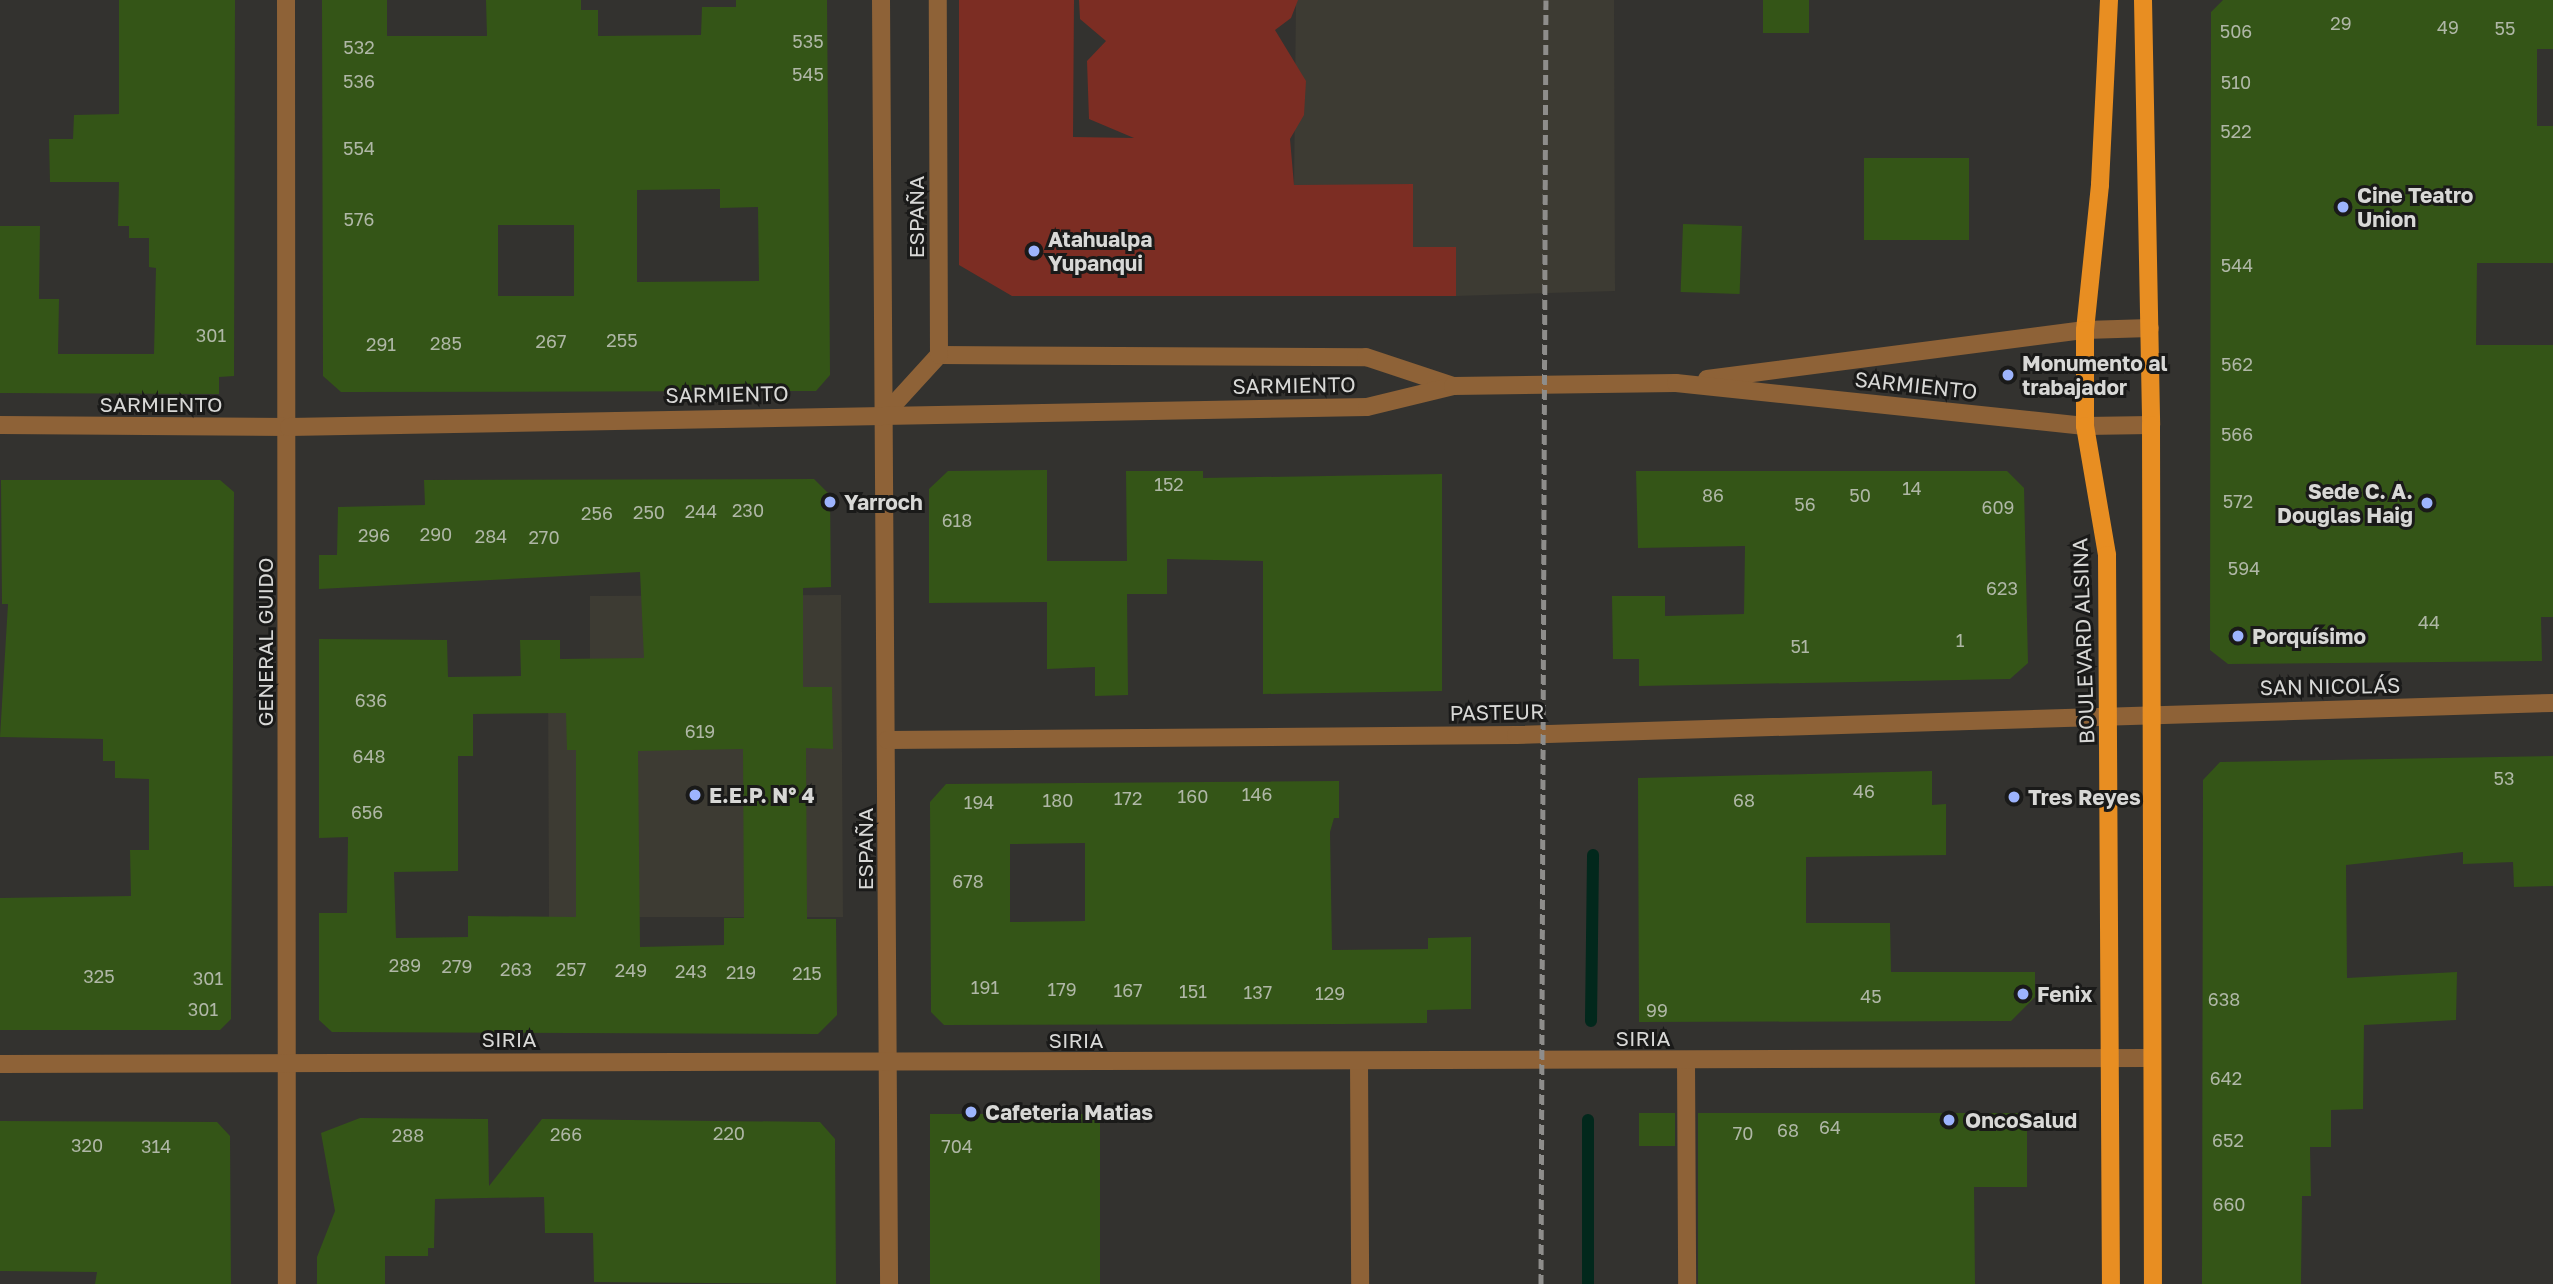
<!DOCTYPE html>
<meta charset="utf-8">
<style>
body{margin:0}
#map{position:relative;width:2553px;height:1284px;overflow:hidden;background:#33322f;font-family:"Golos Text",sans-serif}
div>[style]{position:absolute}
.built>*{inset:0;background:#3d3b33}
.green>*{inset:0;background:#7c2d23}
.stream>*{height:12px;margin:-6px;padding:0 6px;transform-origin:6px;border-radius:6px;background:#02281c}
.building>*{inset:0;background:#345517;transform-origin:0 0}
.minor>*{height:18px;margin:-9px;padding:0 9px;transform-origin:9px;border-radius:9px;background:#8e6237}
.major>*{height:18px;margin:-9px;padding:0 9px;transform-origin:9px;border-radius:9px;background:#e88e22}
.rail>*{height:5px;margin-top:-2.5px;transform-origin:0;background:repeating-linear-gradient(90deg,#8e8d8b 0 10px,transparent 0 15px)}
.dots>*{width:19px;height:19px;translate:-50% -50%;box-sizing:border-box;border:4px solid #1a1a19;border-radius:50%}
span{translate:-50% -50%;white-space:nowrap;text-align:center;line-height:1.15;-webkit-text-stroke:6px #1a1a19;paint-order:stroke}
.number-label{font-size:18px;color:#afb7a6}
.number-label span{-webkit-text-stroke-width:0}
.poi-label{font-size:21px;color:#d8d8d6;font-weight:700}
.left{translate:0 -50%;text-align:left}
.right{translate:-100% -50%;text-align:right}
.street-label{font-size:21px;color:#d8d8d6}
</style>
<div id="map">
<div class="built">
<i style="clip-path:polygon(1296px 0,1614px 0,1615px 291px,1456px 296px,1456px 247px,1413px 248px,1294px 185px)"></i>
<i style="clip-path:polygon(841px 595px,843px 917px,549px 917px,548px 674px,590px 673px,590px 596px)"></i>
</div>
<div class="green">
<i style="clip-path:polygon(959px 0,1074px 0,1073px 137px,1134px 138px,1089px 119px,1087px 61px,1106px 41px,1080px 19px,1079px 0,1298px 0,1291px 18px,1275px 30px,1306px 81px,1304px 115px,1290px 139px,1294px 185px,1413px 184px,1413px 247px,1456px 247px,1456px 296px,1012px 296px,959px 265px)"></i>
</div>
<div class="stream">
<i style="left:1591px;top:1021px;width:166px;rotate:-89.3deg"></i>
<i style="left:1588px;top:1120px;width:164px;rotate:90deg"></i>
</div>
<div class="building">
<i style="clip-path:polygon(119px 0,235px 0,234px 376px,219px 377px,219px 394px,0 393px,0 226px,40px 226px,39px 299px,59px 299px,58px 354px,154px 354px,156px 268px,149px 267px,149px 238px,129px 238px,129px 226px,118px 226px,119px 182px,50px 182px,49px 139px,73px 139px,74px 115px,119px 114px)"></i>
<i style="clip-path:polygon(evenodd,322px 0,387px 0,387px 36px,487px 36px,486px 0,581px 0,581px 10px,598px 10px,598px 36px,701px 35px,702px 7px,736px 7px,736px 0,827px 0,830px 375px,816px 391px,341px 392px,323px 376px,322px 0,720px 189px,720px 208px,758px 207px,759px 281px,637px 282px,637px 190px,720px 189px,322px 0,498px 225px,574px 225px,574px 296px,498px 296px,498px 225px)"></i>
<i style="left:1763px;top:0;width:46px;height:33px"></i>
<i style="clip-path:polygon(2223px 0,2553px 0,2553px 49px,2537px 49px,2537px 126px,2553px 126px,2553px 263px,2477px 263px,2476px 345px,2553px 345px,2553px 617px,2541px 617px,2542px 661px,2228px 664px,2210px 650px,2211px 12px)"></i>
<i style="left:1864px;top:158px;width:105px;height:82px"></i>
<i style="left:1683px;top:224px;width:59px;height:68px;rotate:2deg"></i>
<i style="clip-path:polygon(1047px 470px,1047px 561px,1127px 561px,1126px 471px,1203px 471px,1203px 478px,1442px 474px,1442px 691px,1263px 694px,1263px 561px,1167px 559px,1167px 594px,1127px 594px,1128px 695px,1095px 696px,1095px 667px,1047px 669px,1047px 602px,929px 603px,929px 489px,948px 471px)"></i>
<i style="clip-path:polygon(1636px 471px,2007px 471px,2024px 488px,2028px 663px,2010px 679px,1639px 686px,1639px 659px,1613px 659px,1612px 596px,1665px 596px,1665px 616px,1744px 614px,1745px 546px,1638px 548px)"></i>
<i style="clip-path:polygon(evenodd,814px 479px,830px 495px,831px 587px,803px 588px,803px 687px,832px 687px,833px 749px,806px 748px,807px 919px,836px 919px,837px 1015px,818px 1034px,332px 1032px,319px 1020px,319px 913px,347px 913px,348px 837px,319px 838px,319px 639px,447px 640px,448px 677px,521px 676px,520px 640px,560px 640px,560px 659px,644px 658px,640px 572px,319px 589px,319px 555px,337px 555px,338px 507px,425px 505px,424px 480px,814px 479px,566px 713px,567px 750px,576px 750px,576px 917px,468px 916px,468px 937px,396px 938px,394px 872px,458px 871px,458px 756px,473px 756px,473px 714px,566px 713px,814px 479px,743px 749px,744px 918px,724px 918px,724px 945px,640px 947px,638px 751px,743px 749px)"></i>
<i style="clip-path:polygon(1px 480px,220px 480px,234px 492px,231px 1019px,220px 1030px,0 1030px,0 898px,131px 896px,130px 850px,149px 850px,149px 779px,115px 778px,115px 761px,103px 761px,103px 739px,0 737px,8px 604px,2px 604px)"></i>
<i style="clip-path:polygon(2553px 756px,2553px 886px,2514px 887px,2513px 862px,2463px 864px,2463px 852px,2346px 865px,2347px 978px,2457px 972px,2456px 1020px,2364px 1025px,2363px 1109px,2331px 1110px,2331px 1147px,2310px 1147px,2311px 1196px,2302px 1196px,2301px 1284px,2202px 1284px,2203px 780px,2220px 762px)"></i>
<i style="clip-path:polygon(1932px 771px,1932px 805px,1946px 804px,1946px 855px,1806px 857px,1806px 923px,1890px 923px,1891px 972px,2035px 972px,2035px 997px,2011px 1021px,1639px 1022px,1638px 778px)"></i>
<i style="clip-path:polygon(evenodd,1339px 781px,1339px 818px,1334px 818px,1330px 832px,1332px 950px,1428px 949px,1428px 938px,1471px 937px,1471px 1009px,1427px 1010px,1427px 1023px,1342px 1024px,944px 1025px,931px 1012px,930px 802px,946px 784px,1339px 781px,1085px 843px,1085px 921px,1010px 922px,1010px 844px,1085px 843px)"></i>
<i style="left:1639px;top:1113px;width:36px;height:33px"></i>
<i style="clip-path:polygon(1698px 1113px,2027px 1113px,2027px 1187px,1974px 1187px,1975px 1284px,1698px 1284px)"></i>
<i style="left:930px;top:1114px;width:170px;height:170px"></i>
<i style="clip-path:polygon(360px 1118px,488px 1119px,489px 1186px,542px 1119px,820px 1122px,835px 1139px,836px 1284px,594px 1282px,593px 1233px,545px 1233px,544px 1197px,435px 1199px,434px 1248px,428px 1248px,428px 1256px,385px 1256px,385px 1284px,317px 1284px,317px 1257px,335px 1211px,321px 1133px)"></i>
<i style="clip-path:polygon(0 1121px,217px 1122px,230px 1136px,231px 1284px,95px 1284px,97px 1272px,0 1271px)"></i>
</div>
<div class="minor">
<i style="left:286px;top:0;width:1284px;rotate:89.96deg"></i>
<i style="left:881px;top:0;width:1284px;rotate:89.64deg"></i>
<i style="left:939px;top:355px;width:427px;rotate:0.3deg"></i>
<i style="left:1366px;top:357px;width:92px;rotate:18.4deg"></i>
<i style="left:1707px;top:379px;width:381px;rotate:-7.4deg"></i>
<i style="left:2085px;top:330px;width:65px;rotate:-1.8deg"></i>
<i style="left:886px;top:413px;width:79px;rotate:-47.6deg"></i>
<i style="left:939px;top:355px;width:355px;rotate:-90.2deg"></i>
<i style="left:0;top:425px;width:289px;rotate:0.4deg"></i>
<i style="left:289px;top:427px;width:1078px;rotate:-1.06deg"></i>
<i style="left:1367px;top:407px;width:89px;rotate:-13.7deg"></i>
<i style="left:1453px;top:386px;width:223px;rotate:-0.8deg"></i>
<i style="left:1676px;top:383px;width:411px;rotate:6deg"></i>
<i style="left:2085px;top:426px;width:66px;rotate:-0.9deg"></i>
<i style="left:887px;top:740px;width:629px;rotate:-0.46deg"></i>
<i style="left:1516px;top:735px;width:1037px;rotate:-1.77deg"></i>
<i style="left:1359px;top:1061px;width:223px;rotate:89.7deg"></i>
<i style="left:1686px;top:1061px;width:223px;rotate:89.7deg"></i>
<i style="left:0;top:1064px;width:2152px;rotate:-0.16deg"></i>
</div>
<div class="major">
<i style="left:2109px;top:0;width:185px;rotate:92.8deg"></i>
<i style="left:2100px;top:185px;width:146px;rotate:95.9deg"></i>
<i style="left:2085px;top:330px;width:96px;rotate:90deg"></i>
<i style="left:2085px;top:426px;width:131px;rotate:80.3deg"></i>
<i style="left:2107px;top:555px;width:729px;rotate:89.69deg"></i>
<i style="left:2143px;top:0;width:425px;rotate:88.9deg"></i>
<i style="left:2151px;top:425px;width:859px;rotate:89.87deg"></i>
</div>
<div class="rail">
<i style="left:1541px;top:1284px;width:1284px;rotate:-89.78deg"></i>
</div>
<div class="dots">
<i style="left:2343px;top:207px;background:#9db4fd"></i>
<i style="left:1034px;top:251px;background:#9db4fd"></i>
<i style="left:2008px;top:375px;background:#9db4fd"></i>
<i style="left:830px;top:502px;background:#9db4fd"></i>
<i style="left:2427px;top:503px;background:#9db4fd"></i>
<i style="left:2238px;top:636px;background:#9db4fd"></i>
<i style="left:695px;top:795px;background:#9db4fd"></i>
<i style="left:2014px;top:797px;background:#9db4fd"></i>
<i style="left:2023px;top:994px;background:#9db4fd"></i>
<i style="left:971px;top:1112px;background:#9db4fd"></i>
<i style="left:1949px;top:1120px;background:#9db4fd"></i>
</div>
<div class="number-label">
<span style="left:2341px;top:23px">29</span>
<span style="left:2448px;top:27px">49</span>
<span style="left:2505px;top:28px">55</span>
<span style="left:2236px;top:31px">506</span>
<span style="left:808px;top:41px">535</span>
<span style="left:359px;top:47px">532</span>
<span style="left:808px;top:74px">545</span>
<span style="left:359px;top:81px">536</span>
<span style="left:2236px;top:82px">510</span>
<span style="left:2236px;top:131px">522</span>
<span style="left:359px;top:148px">554</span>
<span style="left:359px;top:219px">576</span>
<span style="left:2237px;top:265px">544</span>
<span style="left:211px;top:335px">301</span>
<span style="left:622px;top:340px">255</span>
<span style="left:551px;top:341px">267</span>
<span style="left:446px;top:343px">285</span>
<span style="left:381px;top:344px">291</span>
<span style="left:2237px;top:364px">562</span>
<span style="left:2237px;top:434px">566</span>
<span style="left:1169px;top:484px">152</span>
<span style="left:1912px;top:488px">14</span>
<span style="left:1713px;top:495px">86</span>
<span style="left:1860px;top:495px">50</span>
<span style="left:2238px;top:501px">572</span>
<span style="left:1805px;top:504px">56</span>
<span style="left:1998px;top:507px">609</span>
<span style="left:748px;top:510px">230</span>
<span style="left:701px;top:511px">244</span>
<span style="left:649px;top:512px">250</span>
<span style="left:597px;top:513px">256</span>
<span style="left:957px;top:520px">618</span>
<span style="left:436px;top:534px">290</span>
<span style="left:374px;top:535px">296</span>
<span style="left:491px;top:536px">284</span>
<span style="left:544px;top:537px">270</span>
<span style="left:2244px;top:568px">594</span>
<span style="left:2002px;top:588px">623</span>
<span style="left:2429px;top:622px">44</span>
<span style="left:1960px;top:640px">1</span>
<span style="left:1800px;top:646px">51</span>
<span style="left:371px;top:700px">636</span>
<span style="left:700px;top:731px">619</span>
<span style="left:369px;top:756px">648</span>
<span style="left:2504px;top:778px">53</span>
<span style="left:1864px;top:791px">46</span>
<span style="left:1257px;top:794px">146</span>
<span style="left:1193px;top:796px">160</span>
<span style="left:1128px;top:798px">172</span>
<span style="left:1058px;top:800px">180</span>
<span style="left:1744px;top:800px">68</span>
<span style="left:979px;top:802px">194</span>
<span style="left:367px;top:812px">656</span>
<span style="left:968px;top:881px">678</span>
<span style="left:405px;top:965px">289</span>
<span style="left:457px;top:966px">279</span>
<span style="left:516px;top:969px">263</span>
<span style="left:571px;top:969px">257</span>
<span style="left:631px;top:970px">249</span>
<span style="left:691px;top:971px">243</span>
<span style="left:741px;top:972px">219</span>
<span style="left:807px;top:973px">215</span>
<span style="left:99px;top:976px">325</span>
<span style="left:208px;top:978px">301</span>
<span style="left:985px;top:987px">191</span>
<span style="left:1062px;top:989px">179</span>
<span style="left:1128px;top:990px">167</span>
<span style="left:1193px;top:991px">151</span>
<span style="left:1258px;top:992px">137</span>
<span style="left:1330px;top:993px">129</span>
<span style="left:1871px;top:996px">45</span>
<span style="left:2224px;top:999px">638</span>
<span style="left:203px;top:1009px">301</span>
<span style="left:1657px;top:1010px">99</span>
<span style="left:2226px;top:1078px">642</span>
<span style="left:1830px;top:1127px">64</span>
<span style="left:1788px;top:1130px">68</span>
<span style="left:729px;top:1133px">220</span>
<span style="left:1743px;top:1133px">70</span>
<span style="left:566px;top:1134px">266</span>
<span style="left:408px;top:1135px">288</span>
<span style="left:2228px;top:1140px">652</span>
<span style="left:87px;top:1145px">320</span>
<span style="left:156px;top:1146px">314</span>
<span style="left:957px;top:1146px">704</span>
<span style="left:2229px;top:1204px">660</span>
</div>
<div class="poi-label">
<span class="left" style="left:2357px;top:207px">Cine Teatro<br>Union</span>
<span class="left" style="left:1048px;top:251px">Atahualpa<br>Yupanqui</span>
<span class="left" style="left:2022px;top:375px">Monumento al<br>trabajador</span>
<span class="right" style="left:2413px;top:503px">Sede C. A.<br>Douglas Haig</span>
<span class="left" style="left:844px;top:502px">Yarroch</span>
<span class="left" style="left:2252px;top:636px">Porquísimo</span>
<span class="left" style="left:709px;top:795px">E.E.P. N° 4</span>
<span class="left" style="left:2028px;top:797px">Tres Reyes</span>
<span class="left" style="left:2037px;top:994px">Fenix</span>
<span class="left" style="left:985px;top:1112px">Cafeteria Matias</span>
<span class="left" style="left:1965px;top:1120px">OncoSalud</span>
</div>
<div class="street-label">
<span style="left:916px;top:217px;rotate:-90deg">ESPAÑA</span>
<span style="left:1294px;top:385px;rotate:-1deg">SARMIENTO</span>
<span style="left:1916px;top:385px;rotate:6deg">SARMIENTO</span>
<span style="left:727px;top:394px;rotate:-1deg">SARMIENTO</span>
<span style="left:161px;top:404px">SARMIENTO</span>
<span style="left:2083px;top:641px;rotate:-92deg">BOULEVARD ALSINA</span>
<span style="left:265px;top:642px;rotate:-90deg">GENERAL GUIDO</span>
<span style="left:2330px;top:686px;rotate:-1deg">SAN NICOLÁS</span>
<span style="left:1497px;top:712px;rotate:-1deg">PASTEUR</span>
<span style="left:865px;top:849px;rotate:-90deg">ESPAÑA</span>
<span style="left:1643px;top:1038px">SIRIA</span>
<span style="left:509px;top:1039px">SIRIA</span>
<span style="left:1076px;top:1040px">SIRIA</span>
</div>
</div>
